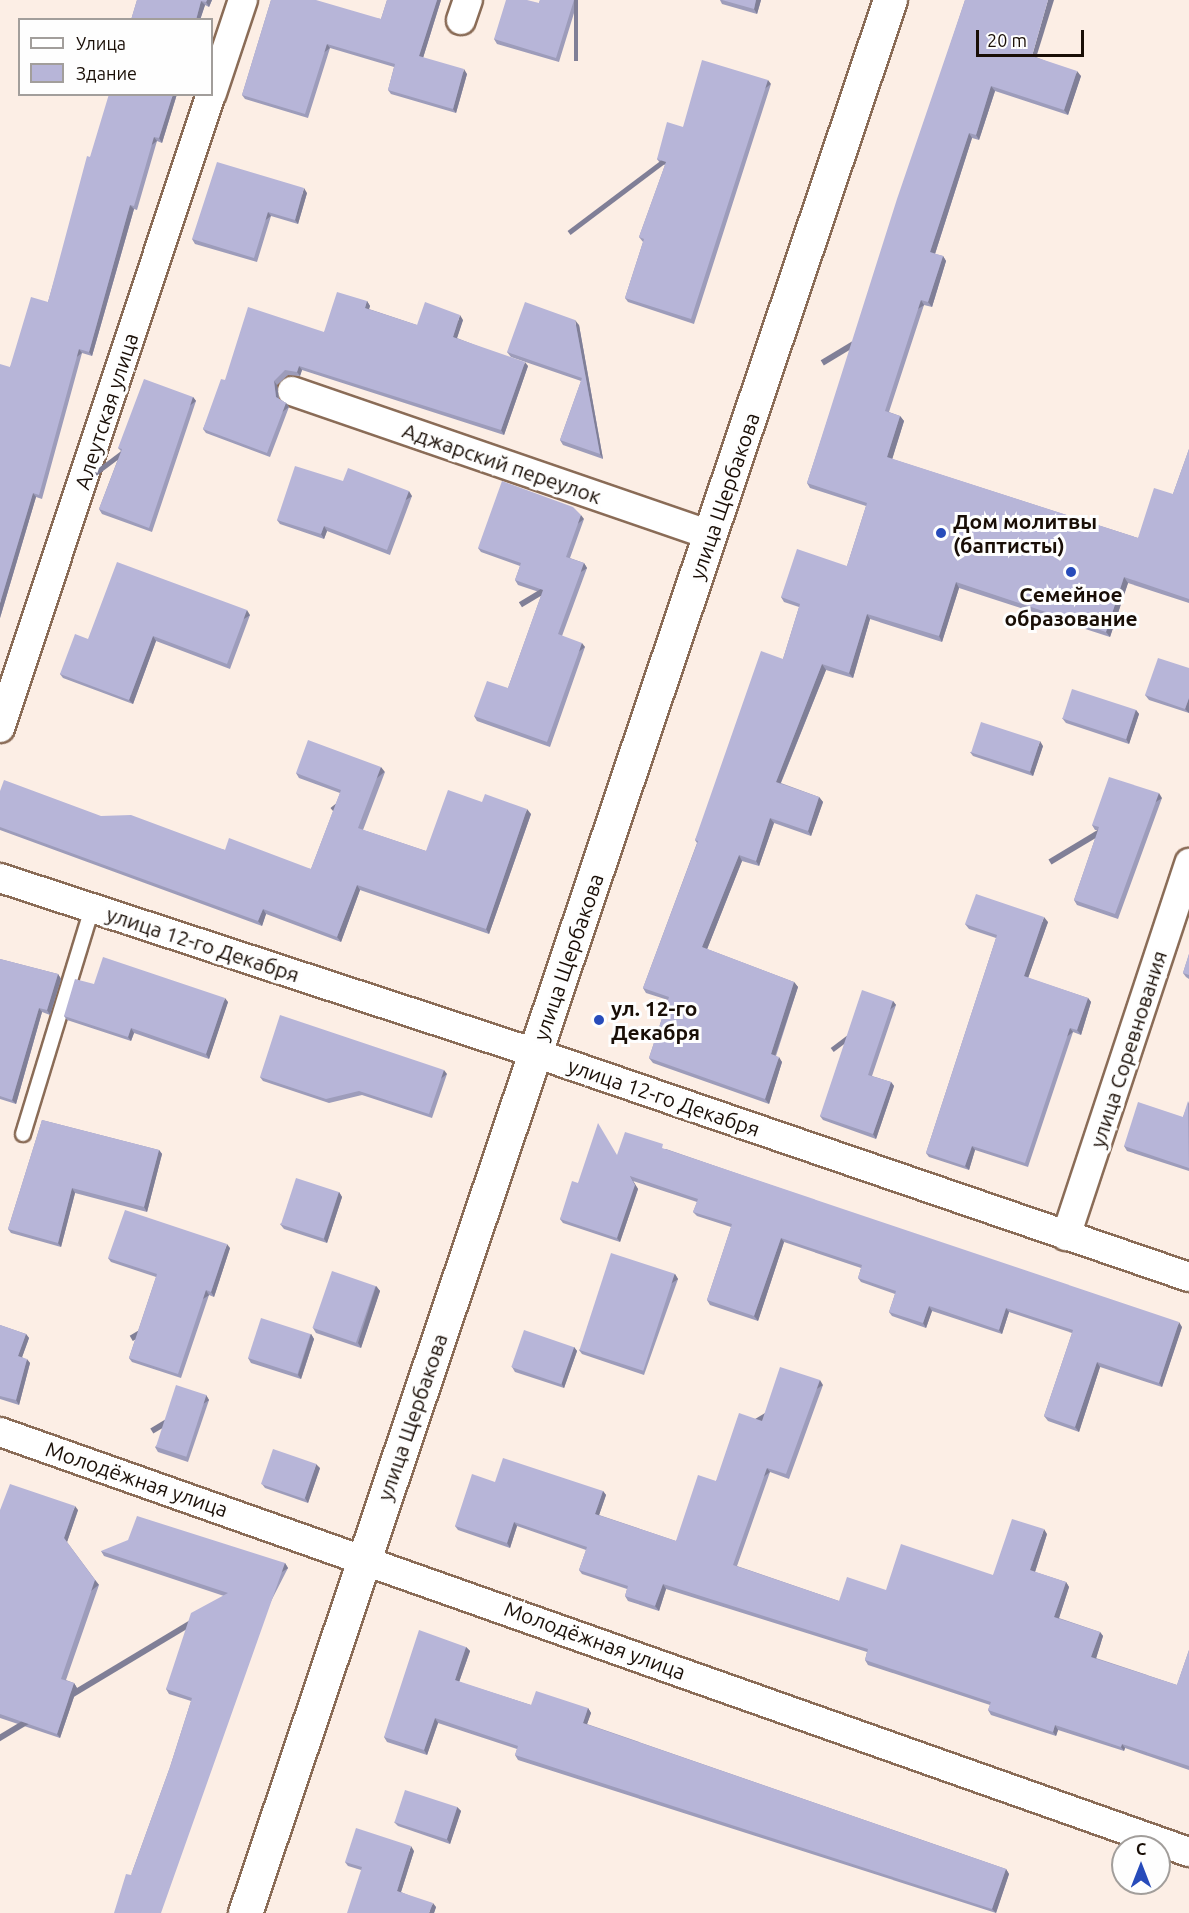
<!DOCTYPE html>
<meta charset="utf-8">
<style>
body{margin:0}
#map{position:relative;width:1189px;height:1913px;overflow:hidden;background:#fceee5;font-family:Ubuntu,sans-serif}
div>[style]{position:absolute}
.roads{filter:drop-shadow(2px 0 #8a6c57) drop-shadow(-2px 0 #8a6c57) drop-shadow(0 2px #8a6c57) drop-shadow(0 -2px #8a6c57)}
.service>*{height:14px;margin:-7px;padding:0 7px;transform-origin:7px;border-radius:7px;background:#fff}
.minor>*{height:28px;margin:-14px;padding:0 14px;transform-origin:14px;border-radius:14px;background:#fff}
.tertiary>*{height:33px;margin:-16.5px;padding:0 16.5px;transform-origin:16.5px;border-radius:16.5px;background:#fff}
.wall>*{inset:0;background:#9d9cba}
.shaded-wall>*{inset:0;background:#807f97;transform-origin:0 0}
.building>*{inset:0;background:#b7b5d8;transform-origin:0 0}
.dots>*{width:16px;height:16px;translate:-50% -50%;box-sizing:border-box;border:3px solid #fefefe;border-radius:50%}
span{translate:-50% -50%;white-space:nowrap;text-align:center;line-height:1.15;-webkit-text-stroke:6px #fefefe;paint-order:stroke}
.street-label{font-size:21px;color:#190e06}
.poi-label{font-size:21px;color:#190e06;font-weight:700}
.left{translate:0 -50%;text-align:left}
.legend{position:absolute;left:18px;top:18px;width:195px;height:78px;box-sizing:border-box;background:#fefefe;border:2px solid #a29e9b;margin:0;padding:8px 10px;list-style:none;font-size:18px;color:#190e06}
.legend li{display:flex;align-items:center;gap:12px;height:30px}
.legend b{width:30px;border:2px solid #a29e9b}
.north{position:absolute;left:1111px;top:1835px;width:60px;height:60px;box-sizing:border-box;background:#fefefe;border:2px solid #a29e9b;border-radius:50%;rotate:0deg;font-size:16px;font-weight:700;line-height:24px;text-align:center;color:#190e06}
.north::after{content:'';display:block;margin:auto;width:21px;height:27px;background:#274bba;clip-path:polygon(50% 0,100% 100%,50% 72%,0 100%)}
.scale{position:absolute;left:976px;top:30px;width:108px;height:27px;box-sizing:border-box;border:3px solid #190e06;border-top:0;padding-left:8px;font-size:18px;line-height:21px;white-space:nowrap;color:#190e06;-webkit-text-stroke:4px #fefefe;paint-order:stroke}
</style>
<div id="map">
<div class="roads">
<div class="service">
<i style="left:23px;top:1134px;width:236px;rotate:-73deg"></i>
</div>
<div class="minor">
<i style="left:461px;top:20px;width:21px;rotate:-71deg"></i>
<i style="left:212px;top:93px;width:98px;rotate:-71.6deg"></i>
<i style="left:292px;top:391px;width:443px;rotate:19deg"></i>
<i style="left:0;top:728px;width:668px;rotate:-71.59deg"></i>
<i style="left:0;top:878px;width:563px;rotate:18.11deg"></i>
<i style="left:535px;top:1053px;width:691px;rotate:18.91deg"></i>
<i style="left:1066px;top:1236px;width:393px;rotate:-71.7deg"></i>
<i style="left:0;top:1432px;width:1261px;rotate:19.46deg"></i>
</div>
<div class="tertiary">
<i style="left:245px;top:1913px;width:2019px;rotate:-71.37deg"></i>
</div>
</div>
<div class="wall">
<i style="clip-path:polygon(137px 0,212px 0,209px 7px,205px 5px,200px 20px,131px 20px)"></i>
<i style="clip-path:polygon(271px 0,381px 19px,387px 0,441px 0,423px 58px,467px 74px,456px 113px,391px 94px,388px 90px,394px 67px,330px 48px,308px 118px,245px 99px,242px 95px)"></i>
<i style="clip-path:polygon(540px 0,578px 0,559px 62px,497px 44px,494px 39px,539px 3px)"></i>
<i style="clip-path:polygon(720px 0,761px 0,757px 14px,722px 4px)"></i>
<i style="clip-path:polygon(965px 0,1036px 57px,1081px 76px,1068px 115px,995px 91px,979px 140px,972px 138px,935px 254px,943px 256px,946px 261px,932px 307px,924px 305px,889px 412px,900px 416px,904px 421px,892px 459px,1138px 538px,1173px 494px,1189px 449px,1189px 603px,1128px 583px,1110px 637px,959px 588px,942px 642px,870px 619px,853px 678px,826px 670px,781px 783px,819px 797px,823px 802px,811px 836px,774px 823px,759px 866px,742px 861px,707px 949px,794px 982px,798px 987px,776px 1056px,782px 1062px,769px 1104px,653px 1063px,649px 1058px,668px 1000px,646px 993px,643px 988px,697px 843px,695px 840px,783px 659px,799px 607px,784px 602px,781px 597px,847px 566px,866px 506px,810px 488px,807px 483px)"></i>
<i style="clip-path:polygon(771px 84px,694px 324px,628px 302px,625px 298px,643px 242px,639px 237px,665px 165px,660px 163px,657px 159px,683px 127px)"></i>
<i style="clip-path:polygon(177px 94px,162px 143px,157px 141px,137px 210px,134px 209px,92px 356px,82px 353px,42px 499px,36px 497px,0 618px,10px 367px,48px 302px,90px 157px)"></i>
<i style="clip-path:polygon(307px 193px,298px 224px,271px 216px,257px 262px,195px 244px,192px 239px)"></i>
<i style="clip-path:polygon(367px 301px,370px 306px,369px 309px,417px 325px,463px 320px,457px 338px,528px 366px,504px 435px,302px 370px,300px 376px,288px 375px,277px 385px,279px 399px,286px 403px,289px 407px,270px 457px,206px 433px,203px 429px,225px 380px,324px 332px)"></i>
<i style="clip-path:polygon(579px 325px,603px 459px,563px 445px,560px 440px,581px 381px,511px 357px,507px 352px)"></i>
<i style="clip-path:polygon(193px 397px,196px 401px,152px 532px,102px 514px,99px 509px,121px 451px,118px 448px)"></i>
<i style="clip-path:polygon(343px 481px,412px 496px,390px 555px,327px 531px,324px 539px,280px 524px,277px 520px)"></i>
<i style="clip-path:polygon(584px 519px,570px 558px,584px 563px,587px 568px,562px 636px,585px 647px,550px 747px,477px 721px,474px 716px,508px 688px,542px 593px,518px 585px,515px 580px,520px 566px,481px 552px,478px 548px)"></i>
<i style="clip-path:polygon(250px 615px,230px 669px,156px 641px,133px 704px,63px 678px,60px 674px,88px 639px)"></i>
<i style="clip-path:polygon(1189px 668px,1189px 713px,1149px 700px,1145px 695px)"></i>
<i style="clip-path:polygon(1136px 710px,1139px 714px,1129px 744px,1066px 723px,1062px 718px)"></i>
<i style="clip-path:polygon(1043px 746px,1033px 776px,973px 756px,970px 752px)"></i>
<i style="clip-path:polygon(385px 772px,363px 830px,426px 851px,482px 802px,531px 814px,489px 934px,360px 890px,341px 942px,266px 914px,262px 926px,0 830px,0 791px,225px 850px,311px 869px,340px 793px,299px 778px,296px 773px)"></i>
<i style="clip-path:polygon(1162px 798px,1118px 919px,1077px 905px,1074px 900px,1098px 830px,1095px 830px,1092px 825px)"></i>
<i style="clip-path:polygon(1048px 922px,1028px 978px,1088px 998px,1091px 1002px,1081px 1035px,1073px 1032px,1028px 1167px,975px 1150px,969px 1170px,929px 1157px,926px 1153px,996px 938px,969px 929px,965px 924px)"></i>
<i style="clip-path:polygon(1189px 954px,1189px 979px,1186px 977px,1183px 973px)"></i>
<i style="clip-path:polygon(0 959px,58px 974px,61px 979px,50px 1015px,42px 1012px,16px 1104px,0 1099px)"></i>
<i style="clip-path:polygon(94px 984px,228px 1002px,209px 1059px,134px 1033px,131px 1041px,67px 1020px,64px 1016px)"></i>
<i style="clip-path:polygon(893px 1001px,896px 1005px,872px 1076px,891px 1082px,894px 1086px,876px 1139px,823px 1120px,820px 1116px)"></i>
<i style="clip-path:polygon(447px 1074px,432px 1118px,362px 1095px,329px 1103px,263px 1081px,260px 1077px)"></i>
<i style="clip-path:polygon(1189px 1101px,1189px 1171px,1127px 1151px,1124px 1146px,1183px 1117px)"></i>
<i style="clip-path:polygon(42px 1120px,159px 1150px,162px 1154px,147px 1212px,75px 1193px,61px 1247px,11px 1233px,8px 1229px)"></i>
<i style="clip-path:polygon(666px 1149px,1182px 1327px,1162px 1387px,1100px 1367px,1079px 1432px,1048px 1421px,1044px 1416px,1072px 1333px,1009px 1312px,1002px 1334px,932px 1311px,926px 1328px,892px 1316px,889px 1312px,895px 1294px,861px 1282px,858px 1278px,861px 1268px,784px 1242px,758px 1321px,710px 1305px,707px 1300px,731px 1227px,697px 1216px,693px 1212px,697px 1202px,633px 1181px,638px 1189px,620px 1242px,563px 1223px,560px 1219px,578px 1183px,618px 1155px)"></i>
<i style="clip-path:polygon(339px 1192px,342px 1197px,327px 1243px,284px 1229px,280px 1224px)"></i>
<i style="clip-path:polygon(230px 1248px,214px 1297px,209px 1295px,181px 1378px,132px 1362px,129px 1358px,156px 1277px,111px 1262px,108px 1258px)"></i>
<i style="clip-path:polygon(675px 1274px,678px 1279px,644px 1375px,582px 1354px,579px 1350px)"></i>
<i style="clip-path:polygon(376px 1286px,380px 1291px,361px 1348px,316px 1333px,313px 1328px)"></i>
<i style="clip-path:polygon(0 1325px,26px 1334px,29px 1338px,22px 1357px,30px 1363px,19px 1405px,0 1399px)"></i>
<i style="clip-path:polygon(311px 1334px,314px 1339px,301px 1379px,251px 1363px,248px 1358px)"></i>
<i style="clip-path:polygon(574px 1347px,577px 1351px,564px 1388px,515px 1372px,512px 1367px)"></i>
<i style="clip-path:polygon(823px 1385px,789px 1479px,770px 1472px,737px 1566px,839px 1601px,886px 1590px,993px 1575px,1047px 1534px,1035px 1572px,1066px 1582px,1069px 1587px,1059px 1618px,1100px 1632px,1103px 1636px,1096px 1658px,1177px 1685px,1189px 1650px,1189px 1770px,1125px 1748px,1124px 1751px,1058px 1730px,1056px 1736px,991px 1715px,988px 1710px,990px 1705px,868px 1665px,865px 1660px,867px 1652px,666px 1589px,659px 1611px,628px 1601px,625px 1596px,627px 1589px,582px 1574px,579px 1570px,586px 1550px,517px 1526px,510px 1548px,458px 1530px,455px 1526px,495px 1482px,603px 1491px,606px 1495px,599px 1515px,676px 1541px,716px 1481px,762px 1421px)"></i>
<i style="clip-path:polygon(206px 1395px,209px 1400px,188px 1462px,158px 1452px,155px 1447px)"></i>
<i style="clip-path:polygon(320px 1468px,308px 1503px,265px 1488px,262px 1484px)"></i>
<i style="clip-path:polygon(0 1510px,78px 1510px,67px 1542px,99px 1585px,66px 1680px,74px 1683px,77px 1688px,60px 1738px,0 1718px)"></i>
<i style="clip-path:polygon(101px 1551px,285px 1563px,288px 1568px,131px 1875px,170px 1767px,191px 1701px,169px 1694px,166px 1689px,224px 1596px,104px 1556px)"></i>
<i style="clip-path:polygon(466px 1647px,470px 1651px,459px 1682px,531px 1705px,588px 1708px,591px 1713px,587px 1724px,1006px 1869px,1009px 1874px,996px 1913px,518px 1760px,515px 1755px,517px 1749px,438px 1723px,427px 1755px,387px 1742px,384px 1737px)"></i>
<i style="clip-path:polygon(457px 1807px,461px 1811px,450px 1844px,398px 1826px,394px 1822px)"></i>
<i style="clip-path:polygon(414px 1851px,401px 1892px,436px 1907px,434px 1913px,361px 1870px,348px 1866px,345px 1862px)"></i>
</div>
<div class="shaded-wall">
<i style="clip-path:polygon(207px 0,212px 0,209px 7px,206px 2px)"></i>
<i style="clip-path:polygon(437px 0,441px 0,422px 61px,419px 56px)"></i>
<i style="left:574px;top:0;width:4px;height:61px"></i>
<i style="clip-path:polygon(756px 0,761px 0,757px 14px,754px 9px)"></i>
<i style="clip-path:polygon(1048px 0,1054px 0,1035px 61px,1032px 56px)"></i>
<i style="clip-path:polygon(201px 1px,205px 5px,200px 20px,196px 20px)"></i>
<i style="left:327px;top:44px;width:5px;height:73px;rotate:53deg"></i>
<i style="clip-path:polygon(464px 69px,467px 74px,456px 113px,453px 109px)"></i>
<i style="clip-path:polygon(1077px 71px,1081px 76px,1068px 115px,1064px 110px)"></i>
<i style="left:768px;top:80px;width:5px;height:251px;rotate:53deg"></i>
<i style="clip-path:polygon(991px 86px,995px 91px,979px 140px,976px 135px)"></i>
<i style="clip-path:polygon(173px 94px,177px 94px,162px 143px,159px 138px)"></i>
<i style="clip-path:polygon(969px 133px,972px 138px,934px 257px,930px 252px)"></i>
<i style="left:154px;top:137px;width:5px;height:72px;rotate:53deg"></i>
<i style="clip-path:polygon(304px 188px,307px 193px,298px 224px,295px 220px)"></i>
<i style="clip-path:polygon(130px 205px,134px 209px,92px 356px,89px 352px)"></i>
<i style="left:268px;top:212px;width:5px;height:48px;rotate:53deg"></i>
<i style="clip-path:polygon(943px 256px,946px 261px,932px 307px,928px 302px)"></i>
<i style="left:921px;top:300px;width:6px;height:117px;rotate:59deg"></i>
<i style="clip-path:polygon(367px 301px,370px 306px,368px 312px,365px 308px)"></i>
<i style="clip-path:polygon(460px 315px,463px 320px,456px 341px,453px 337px)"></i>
<i style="clip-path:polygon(575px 320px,579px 325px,603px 459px,600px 454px)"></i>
<i style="left:79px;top:349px;width:5px;height:151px;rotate:53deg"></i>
<i style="clip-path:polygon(525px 362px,528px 366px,504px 435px,501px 430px)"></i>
<i style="clip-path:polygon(299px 366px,302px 370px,300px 376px,297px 372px)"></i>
<i style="clip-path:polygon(274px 381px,277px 385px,279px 401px,276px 397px)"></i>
<i style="left:193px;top:397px;width:5px;height:138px;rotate:53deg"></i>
<i style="left:286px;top:403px;width:5px;height:53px;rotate:53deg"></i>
<i style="clip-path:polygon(900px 416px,904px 421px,891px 463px,887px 457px)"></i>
<i style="left:409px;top:491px;width:6px;height:63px;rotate:59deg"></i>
<i style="clip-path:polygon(33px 493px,36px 497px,0 618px,0 603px)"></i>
<i style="left:581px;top:515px;width:5px;height:45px;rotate:53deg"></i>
<i style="clip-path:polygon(324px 526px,327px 531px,324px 539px,321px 534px)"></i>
<i style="left:584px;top:563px;width:6px;height:76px;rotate:59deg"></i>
<i style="clip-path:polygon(1124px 577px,1128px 583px,1110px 637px,1106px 632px)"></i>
<i style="clip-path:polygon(956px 582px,959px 588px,942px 642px,939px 636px)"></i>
<i style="left:247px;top:610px;width:6px;height:58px;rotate:59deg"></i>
<i style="clip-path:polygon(867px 614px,870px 619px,853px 678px,849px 673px)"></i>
<i style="clip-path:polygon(153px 636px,156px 641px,133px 704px,129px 700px)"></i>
<i style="left:582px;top:643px;width:5px;height:105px;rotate:53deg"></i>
<i style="clip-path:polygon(822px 664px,826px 670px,779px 787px,776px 782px)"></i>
<i style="clip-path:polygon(1189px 698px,1189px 713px,1185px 709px)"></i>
<i style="clip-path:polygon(1136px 710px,1139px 714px,1129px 744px,1126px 739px)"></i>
<i style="clip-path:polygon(1040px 741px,1043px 746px,1033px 776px,1030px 772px)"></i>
<i style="left:381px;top:767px;width:6px;height:65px;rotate:51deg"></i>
<i style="left:1159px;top:793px;width:6px;height:129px;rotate:59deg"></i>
<i style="clip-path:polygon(819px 797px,823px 802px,811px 836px,808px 831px)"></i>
<i style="clip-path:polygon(527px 809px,531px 814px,489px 934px,486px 929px)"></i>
<i style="clip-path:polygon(770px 818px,774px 823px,759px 866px,756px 861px)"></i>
<i style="clip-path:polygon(739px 855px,742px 861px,706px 952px,702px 947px)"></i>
<i style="clip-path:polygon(357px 885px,360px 890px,341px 942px,337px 937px)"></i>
<i style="clip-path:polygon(263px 909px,266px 914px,262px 926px,258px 921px)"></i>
<i style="clip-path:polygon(1044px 917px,1048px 922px,1027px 981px,1024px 976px)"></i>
<i style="clip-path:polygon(58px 974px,61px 979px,50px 1015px,47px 1010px)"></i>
<i style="clip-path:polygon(794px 982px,798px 987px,774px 1059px,771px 1054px)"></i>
<i style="clip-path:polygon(225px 998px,228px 1002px,209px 1059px,206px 1054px)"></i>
<i style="clip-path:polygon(1088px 998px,1091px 1002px,1081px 1035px,1077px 1030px)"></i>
<i style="left:893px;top:1001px;width:5px;height:78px;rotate:53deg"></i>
<i style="clip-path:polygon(39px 1008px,42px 1012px,16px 1104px,12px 1100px)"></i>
<i style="clip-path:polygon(131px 1028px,134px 1033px,131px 1041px,128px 1037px)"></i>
<i style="left:1070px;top:1028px;width:5px;height:142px;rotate:53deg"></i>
<i style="clip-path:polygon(779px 1057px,782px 1062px,769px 1104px,765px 1099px)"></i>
<i style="left:444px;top:1070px;width:5px;height:46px;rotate:53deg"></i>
<i style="clip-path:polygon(891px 1082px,894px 1086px,876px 1139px,873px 1134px)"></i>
<i style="clip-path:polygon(972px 1146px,975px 1150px,969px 1170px,965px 1166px)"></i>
<i style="clip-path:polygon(159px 1150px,162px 1154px,147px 1212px,144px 1207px)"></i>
<i style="clip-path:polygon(630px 1176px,638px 1189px,620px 1242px,617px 1238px)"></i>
<i style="clip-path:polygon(72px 1188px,75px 1193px,61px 1247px,58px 1243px)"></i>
<i style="clip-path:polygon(339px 1192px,342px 1197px,327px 1243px,324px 1239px)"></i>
<i style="clip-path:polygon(781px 1238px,784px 1242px,758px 1321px,754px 1316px)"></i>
<i style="clip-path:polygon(227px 1244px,230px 1248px,214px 1297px,211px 1292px)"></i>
<i style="left:675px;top:1274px;width:6px;height:102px;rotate:59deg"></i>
<i style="clip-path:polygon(376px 1286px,380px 1291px,361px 1348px,358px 1343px)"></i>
<i style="left:206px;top:1290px;width:6px;height:89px;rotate:59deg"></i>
<i style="clip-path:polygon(929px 1306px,932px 1311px,926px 1328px,923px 1323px)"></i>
<i style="clip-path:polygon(1006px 1308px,1009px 1312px,1002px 1334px,999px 1330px)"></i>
<i style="clip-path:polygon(1179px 1322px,1182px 1327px,1162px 1387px,1159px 1383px)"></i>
<i style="clip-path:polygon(26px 1334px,29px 1338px,21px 1360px,18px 1356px)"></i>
<i style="clip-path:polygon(311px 1334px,314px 1339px,301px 1379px,298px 1375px)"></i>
<i style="clip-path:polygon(574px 1347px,577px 1351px,564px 1388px,561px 1383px)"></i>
<i style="clip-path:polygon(27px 1359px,30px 1363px,19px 1405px,16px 1400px)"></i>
<i style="clip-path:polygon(1097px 1362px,1100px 1367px,1079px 1432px,1075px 1427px)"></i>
<i style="left:820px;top:1380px;width:6px;height:100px;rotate:59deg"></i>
<i style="left:206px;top:1395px;width:6px;height:65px;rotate:59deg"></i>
<i style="clip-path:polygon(316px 1464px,320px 1468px,308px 1503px,305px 1498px)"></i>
<i style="left:767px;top:1468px;width:5px;height:103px;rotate:53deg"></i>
<i style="clip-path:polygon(603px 1491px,606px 1495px,598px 1518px,595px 1514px)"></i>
<i style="clip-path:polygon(75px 1506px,78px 1510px,67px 1542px,64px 1538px)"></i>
<i style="clip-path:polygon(514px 1522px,517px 1526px,510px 1548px,507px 1543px)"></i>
<i style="clip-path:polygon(1044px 1529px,1047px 1534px,1034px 1575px,1030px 1570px)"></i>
<i style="left:285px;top:1563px;width:6px;height:371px;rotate:59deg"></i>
<i style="left:95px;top:1580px;width:6px;height:105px;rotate:51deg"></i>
<i style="clip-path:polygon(1066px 1582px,1069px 1587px,1058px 1621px,1054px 1617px)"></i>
<i style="clip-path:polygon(663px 1584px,666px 1589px,659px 1611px,655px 1606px)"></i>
<i style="clip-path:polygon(1100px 1632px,1103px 1636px,1095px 1662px,1091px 1657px)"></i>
<i style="clip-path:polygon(466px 1647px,470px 1651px,458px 1685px,455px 1680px)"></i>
<i style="clip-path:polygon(74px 1683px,77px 1688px,60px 1738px,57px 1734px)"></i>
<i style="clip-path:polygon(588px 1708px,591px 1713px,586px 1727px,583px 1723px)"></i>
<i style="clip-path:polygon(435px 1718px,438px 1723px,427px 1755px,424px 1750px)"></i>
<i style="clip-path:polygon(1055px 1725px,1058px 1730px,1056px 1736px,1053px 1732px)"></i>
<i style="clip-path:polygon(1122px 1744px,1125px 1748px,1124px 1751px,1121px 1747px)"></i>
<i style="clip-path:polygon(457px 1807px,461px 1811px,450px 1844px,447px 1839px)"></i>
<i style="clip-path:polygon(411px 1846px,414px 1851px,400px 1895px,397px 1891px)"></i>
<i style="clip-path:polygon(1006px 1869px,1009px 1874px,996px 1913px,992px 1909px)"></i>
<i style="clip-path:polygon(433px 1903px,436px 1907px,434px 1913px,429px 1913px)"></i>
</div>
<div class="building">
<i style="clip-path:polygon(137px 0,207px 0,206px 2px,201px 1px,196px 20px,131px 20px)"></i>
<i style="clip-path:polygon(271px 0,316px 0,381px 19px,387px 0,437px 0,419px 56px,464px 69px,453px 109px,388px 90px,395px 64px,327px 44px,305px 114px,242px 95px)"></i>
<i style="clip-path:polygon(506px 0,527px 0,539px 3px,540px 0,574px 0,556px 58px,494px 39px)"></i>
<i style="clip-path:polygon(722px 0,756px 0,754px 9px)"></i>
<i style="clip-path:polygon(965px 0,1048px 0,1032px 56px,1077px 71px,1064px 110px,991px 86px,976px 135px,969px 133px,930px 252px,943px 256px,928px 302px,921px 300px,885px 411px,900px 416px,887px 457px,1138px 538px,1154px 488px,1173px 494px,1189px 449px,1189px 599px,1124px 577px,1106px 632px,956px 582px,939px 636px,867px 614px,849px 673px,822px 664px,776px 782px,819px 797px,808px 831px,770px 818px,756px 861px,739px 855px,702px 947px,794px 982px,771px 1054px,779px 1057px,765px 1099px,649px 1058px,669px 997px,643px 988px,698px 841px,695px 840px,761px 651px,783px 659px,800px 604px,781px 597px,797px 549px,847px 566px,867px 503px,807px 483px,897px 199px)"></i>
<i style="clip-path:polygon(702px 60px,768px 80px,691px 319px,625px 298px,644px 239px,639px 237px,666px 162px,657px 159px,667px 122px,683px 127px)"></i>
<i style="clip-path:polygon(109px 94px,173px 94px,159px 138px,154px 137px,134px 206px,130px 205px,89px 352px,79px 349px,39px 495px,33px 493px,0 603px,0 364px,10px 367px,31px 297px,48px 302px,87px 156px,90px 157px)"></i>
<i style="clip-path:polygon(217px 162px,304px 188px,295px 220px,268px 212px,254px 258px,192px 239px)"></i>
<i style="clip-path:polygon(337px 292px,367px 301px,365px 308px,417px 325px,425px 302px,460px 315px,453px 337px,525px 362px,501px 430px,299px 366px,297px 372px,285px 370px,274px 381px,276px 397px,286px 403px,267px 453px,203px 429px,221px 379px,225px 380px,248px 307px,324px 332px)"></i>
<i style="clip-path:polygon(525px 302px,575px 320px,600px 454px,560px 440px,582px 378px,507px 352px)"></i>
<i style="clip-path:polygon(144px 379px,193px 397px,149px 528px,99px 509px,122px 449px,118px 448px)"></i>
<i style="clip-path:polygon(295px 466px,343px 481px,348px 468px,409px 491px,387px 550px,324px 526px,321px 534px,277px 520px)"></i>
<i style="clip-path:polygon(502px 481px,573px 507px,581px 515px,566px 557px,584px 563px,558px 634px,582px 643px,547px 742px,474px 716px,487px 681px,508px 688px,543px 590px,515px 580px,521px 563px,478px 548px)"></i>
<i style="clip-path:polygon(117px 562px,247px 610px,227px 664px,153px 636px,129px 700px,60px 674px,75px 634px,88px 639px)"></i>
<i style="clip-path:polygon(1158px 658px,1189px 668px,1189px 698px,1185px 709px,1145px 695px)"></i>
<i style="left:1072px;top:689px;width:67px;height:31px;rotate:18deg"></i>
<i style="left:981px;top:722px;width:62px;height:32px;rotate:18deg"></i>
<i style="clip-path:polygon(308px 740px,381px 767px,358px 828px,426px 851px,448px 790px,482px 802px,485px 794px,527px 809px,486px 929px,357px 885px,337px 937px,263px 909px,258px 921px,0 827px,0 791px,4px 780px,101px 816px,131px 815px,225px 850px,229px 838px,311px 869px,341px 790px,296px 773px)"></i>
<i style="clip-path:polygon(1109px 777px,1159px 793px,1115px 914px,1074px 900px,1099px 827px,1092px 825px)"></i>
<i style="clip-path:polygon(976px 894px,1044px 917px,1024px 976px,1088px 998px,1077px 1030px,1070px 1028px,1025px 1163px,972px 1146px,965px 1166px,926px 1153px,997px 935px,965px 924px)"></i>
<i style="clip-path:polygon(1189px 954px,1189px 975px,1183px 973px)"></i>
<i style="clip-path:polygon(103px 957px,225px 998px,206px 1054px,131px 1028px,128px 1037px,64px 1016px,75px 979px,94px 984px)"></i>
<i style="clip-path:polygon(0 959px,58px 974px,47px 1010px,39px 1008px,12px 1100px,0 1096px)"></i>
<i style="clip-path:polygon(862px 990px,893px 1001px,868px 1075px,891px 1082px,873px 1134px,820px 1116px)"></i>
<i style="clip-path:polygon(280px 1015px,444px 1070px,429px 1114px,359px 1091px,326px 1099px,260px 1077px)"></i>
<i style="clip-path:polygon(1188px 1101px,1189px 1168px,1124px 1146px,1138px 1102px,1183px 1117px)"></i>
<i style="clip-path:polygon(42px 1120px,159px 1150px,144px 1207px,72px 1188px,58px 1243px,8px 1229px)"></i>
<i style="clip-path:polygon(598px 1123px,617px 1155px,625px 1132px,663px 1144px,662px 1148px,1179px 1322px,1159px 1383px,1097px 1362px,1075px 1427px,1044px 1416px,1073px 1330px,1006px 1308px,999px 1330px,929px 1306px,923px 1323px,889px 1312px,896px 1291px,858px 1278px,862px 1265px,781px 1238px,754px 1316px,707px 1300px,732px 1224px,693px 1212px,698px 1199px,630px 1176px,635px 1185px,617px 1238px,560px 1219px,572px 1181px,578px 1183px)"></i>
<i style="left:296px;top:1178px;width:45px;height:49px;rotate:18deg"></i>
<i style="clip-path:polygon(125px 1210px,227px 1244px,211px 1292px,206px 1290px,178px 1374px,129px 1358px,157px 1274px,108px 1258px)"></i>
<i style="left:611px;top:1253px;width:67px;height:102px;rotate:18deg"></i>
<i style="left:332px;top:1271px;width:46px;height:60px;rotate:19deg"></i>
<i style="left:261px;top:1318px;width:52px;height:42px;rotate:18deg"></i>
<i style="clip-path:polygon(0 1325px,26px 1334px,18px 1356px,27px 1359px,16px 1400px,0 1396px)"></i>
<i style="left:524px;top:1330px;width:53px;height:39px;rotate:19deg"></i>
<i style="clip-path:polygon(780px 1367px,820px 1380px,786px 1474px,767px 1468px,733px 1565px,839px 1601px,847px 1577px,886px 1590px,901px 1544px,993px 1575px,1012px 1519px,1044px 1529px,1030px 1570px,1066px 1582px,1054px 1617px,1100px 1632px,1091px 1657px,1177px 1685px,1189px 1650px,1189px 1766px,1122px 1744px,1121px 1747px,1055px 1725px,1053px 1732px,988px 1710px,991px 1702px,865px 1660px,868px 1649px,663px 1584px,655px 1606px,625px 1596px,628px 1586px,579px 1570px,587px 1547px,514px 1522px,507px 1543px,455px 1526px,472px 1474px,495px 1482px,503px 1458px,603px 1491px,595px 1514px,676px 1541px,698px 1475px,716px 1481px,739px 1413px,762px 1421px)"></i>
<i style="left:176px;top:1385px;width:32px;height:65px;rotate:18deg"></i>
<i style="left:273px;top:1449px;width:46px;height:37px;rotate:19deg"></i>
<i style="clip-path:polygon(10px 1484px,75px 1506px,64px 1538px,95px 1580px,61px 1679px,74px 1683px,57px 1734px,0 1714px,0 1510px)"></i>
<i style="clip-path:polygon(137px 1516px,285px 1563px,161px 1913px,114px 1913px,126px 1874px,131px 1875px,170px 1767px,192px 1698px,166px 1689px,191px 1613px,228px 1593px,101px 1551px,128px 1540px)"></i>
<i style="clip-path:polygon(419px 1630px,466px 1647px,455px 1680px,531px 1705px,536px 1691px,588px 1708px,583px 1723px,1006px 1869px,992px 1909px,515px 1755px,518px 1746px,435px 1718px,424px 1750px,384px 1737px)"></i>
<i style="left:405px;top:1790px;width:55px;height:34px;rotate:18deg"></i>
<i style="clip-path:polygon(356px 1828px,411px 1846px,397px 1891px,433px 1903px,429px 1913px,347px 1913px,362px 1867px,345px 1862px)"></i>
</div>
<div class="dots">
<i style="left:941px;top:533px;background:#274bba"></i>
<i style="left:1071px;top:572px;background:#274bba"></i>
<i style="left:599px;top:1020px;background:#274bba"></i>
</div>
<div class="street-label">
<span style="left:106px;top:411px;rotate:-72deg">Алеутская улица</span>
<span style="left:502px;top:463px;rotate:19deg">Аджарский переулок</span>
<span style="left:724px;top:496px;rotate:-71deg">улица Щербакова</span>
<span style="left:203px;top:944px;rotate:18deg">улица 12-го Декабря</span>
<span style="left:568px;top:957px;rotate:-71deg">улица Щербакова</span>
<span style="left:1128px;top:1049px;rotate:-72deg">улица Соревнования</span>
<span style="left:664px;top:1097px;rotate:19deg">улица 12-го Декабря</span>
<span style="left:412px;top:1417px;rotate:-71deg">улица Щербакова</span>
<span style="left:137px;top:1479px;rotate:19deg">Молодёжная улица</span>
<span style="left:595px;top:1640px;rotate:20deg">Молодёжная улица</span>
</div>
<div class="poi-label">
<span class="left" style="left:953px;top:533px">Дом молитвы<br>(баптисты)</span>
<span style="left:1071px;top:606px">Семейное<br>образование</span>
<span class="left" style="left:611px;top:1020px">ул. 12-го<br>Декабря</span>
</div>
<ul class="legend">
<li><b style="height:8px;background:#fff"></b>Улица</li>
<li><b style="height:16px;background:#b7b5d8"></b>Здание</li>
</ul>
<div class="north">С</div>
<div class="scale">20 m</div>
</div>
